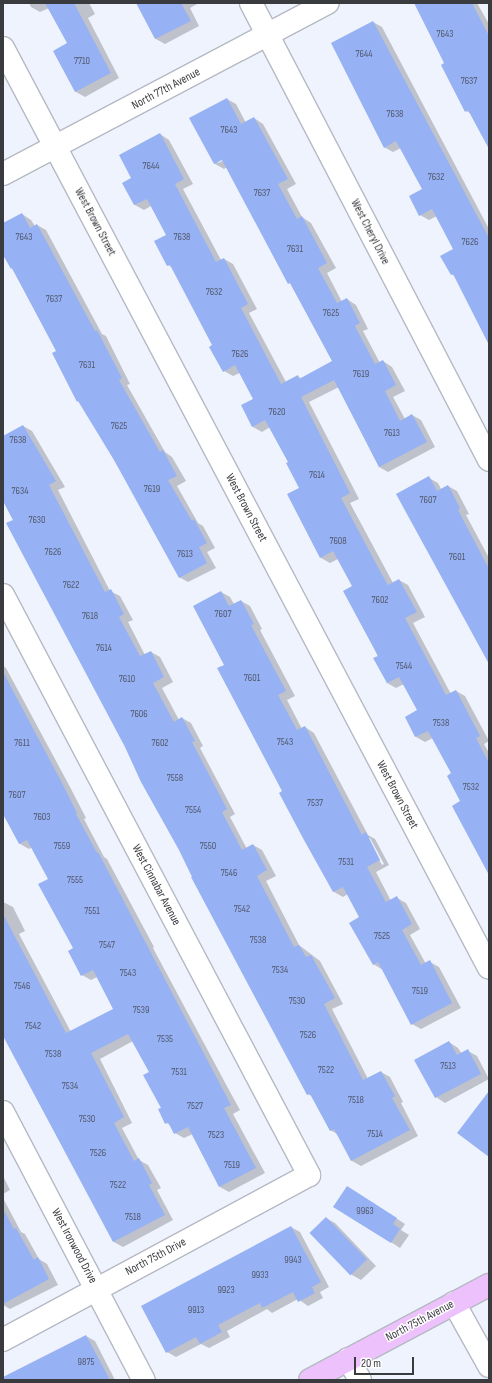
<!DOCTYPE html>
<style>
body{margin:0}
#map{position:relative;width:492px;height:1383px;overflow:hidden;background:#eff3fd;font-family:"Sofia Sans Condensed",sans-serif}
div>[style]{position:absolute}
.shadow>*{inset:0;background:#0003}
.building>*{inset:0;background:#96b1f4;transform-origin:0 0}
.roads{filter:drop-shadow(1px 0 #b5b9c3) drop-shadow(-1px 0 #b5b9c3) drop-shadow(0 1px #b5b9c3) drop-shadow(0 -1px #b5b9c3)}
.minor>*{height:22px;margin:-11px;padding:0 11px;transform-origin:11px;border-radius:11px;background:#fff}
.major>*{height:22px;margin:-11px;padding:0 11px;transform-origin:11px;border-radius:11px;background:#edc2fc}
span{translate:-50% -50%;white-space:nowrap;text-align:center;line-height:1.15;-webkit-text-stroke:3px #fff;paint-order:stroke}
.number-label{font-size:10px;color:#51586c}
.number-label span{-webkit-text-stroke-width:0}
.street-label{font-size:12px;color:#3a3b3f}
.frame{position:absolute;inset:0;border:4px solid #3a3b3f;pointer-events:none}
.scale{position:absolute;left:354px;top:1357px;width:60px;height:18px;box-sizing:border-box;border:2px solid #3a3b3f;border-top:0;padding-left:5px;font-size:12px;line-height:14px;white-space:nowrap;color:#3a3b3f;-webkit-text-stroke:3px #fff;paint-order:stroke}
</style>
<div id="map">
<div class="shadow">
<i style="clip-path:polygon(29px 3px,89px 3px,95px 14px,88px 18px,119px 78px,85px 97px,76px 92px,68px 44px,49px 8px,40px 12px,31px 7px)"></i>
<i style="clip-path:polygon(137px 3px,199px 3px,190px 8px,199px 26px,165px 44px,156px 39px)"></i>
<i style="clip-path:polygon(415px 3px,477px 3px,489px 24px,489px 148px,472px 114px,466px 111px,442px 66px,446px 63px)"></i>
<i style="clip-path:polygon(373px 22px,382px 27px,489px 229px,489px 336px,455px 276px,451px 274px,454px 249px,437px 216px,429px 220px,420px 215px,423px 190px,401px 148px,393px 152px,384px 147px)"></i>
<i style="clip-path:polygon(evenodd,227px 99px,236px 104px,246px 123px,254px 118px,263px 124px,296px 184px,287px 189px,302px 217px,311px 223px,336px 268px,327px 273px,342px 302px,347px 299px,356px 305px,368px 329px,363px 331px,380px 363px,383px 361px,392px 367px,405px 391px,393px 397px,405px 419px,412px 415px,421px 420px,435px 447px,388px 472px,379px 467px,339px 387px,309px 402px,359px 499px,350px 503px,393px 583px,399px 580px,408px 585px,425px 617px,413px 623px,451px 694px,456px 691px,465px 696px,489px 741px,484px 744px,489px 753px,489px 871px,486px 869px,453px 806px,462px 801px,452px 774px,433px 738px,425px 742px,416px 737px,406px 717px,418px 711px,404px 684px,396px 688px,387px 683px,353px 587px,338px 559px,330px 563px,321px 558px,288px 495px,300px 488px,289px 463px,270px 427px,262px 432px,253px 427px,242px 406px,254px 399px,240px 373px,233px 376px,224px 371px,214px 346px,173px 268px,168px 265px,167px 235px,151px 206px,144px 210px,135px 205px,124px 183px,133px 178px,160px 134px,169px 140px,193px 184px,183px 189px,221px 260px,224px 259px,233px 264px,257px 309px,249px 313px,286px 382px,298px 376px,302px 379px,333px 362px,227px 167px,224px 169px,215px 164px,191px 118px,227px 99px,226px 157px,227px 159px,218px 163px,218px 161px,226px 157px)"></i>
<i style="clip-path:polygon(22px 214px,31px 220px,35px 226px,37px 225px,46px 230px,102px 334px,106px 336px,130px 384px,127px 385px,165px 452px,172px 457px,186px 481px,177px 486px,198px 523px,203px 526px,215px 548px,207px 552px,216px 568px,188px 582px,179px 577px,148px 518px,81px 403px,78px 401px,57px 351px,3px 252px,3px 225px)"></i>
<i style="clip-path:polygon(23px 426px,32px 431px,65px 487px,58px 490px,110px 591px,120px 596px,133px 620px,128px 622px,145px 655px,151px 652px,160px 657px,173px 682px,162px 688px,179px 720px,182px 718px,191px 723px,203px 746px,200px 748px,235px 814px,230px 817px,247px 849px,253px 845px,262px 850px,276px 876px,266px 881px,299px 945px,320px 961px,343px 1004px,332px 1009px,368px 1079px,381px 1072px,390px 1077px,403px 1102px,401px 1103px,418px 1136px,361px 1166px,352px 1161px,339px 1135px,330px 1130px,313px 1097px,308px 1094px,126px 747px,3px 500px,3px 437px)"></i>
<i style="clip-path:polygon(429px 478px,438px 483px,441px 489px,448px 486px,457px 491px,469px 514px,466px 515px,489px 558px,489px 662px)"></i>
<i style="clip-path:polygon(evenodd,221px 592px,230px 597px,234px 604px,241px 601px,250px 606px,262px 629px,260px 630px,295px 696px,287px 700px,302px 729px,305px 727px,314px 733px,368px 835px,375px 839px,389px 865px,376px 872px,391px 901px,397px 898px,406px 903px,420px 929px,410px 935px,426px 964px,430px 962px,439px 967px,461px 1008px,421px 1029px,412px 1024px,383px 970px,373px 964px,360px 918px,348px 894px,343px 897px,334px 892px,283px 792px,225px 665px,221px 592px,367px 838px,370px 838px,384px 864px,382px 865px,367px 838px)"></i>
<i style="clip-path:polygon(3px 666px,6px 668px,70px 787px,86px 818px,84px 819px,104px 857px,107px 859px,154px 947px,153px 948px,229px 1090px,240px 1110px,233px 1114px,265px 1173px,229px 1192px,220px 1187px,193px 1134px,184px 1138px,175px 1133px,172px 1126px,166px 1123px,159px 1109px,162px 1108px,150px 1073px,133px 1041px,100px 1059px,132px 1123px,122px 1128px,139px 1160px,148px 1165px,161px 1188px,157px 1190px,173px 1220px,123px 1247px,114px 1242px,3px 1031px,3px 902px,13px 907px,25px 931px,19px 934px,71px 1032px,115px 1009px,97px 977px,91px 980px,82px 975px,75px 948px,49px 879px,32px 847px,29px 849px,20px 844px,3px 814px)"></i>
<i style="clip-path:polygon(449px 1042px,458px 1048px,462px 1054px,468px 1051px,477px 1056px,489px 1079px,445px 1103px,436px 1097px)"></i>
<i style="clip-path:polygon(3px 1176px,10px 1190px,3px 1194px)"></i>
<i style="clip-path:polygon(356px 1192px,405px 1224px,401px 1230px,409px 1235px,400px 1248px,335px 1206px)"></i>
<i style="clip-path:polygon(3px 1198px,21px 1232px,25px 1234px,39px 1259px,47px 1264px,58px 1285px,10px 1309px,3px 1305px)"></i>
<i style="clip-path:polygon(326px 1218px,335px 1223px,376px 1266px,361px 1280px,352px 1275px)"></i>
<i style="clip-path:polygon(291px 1227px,300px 1232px,329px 1287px,320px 1292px,323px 1298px,308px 1306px,298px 1299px,272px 1313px,267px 1309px,227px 1331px,230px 1337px,209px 1348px,201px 1344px,176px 1357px,167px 1352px)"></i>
<i style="clip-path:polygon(86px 1336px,95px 1341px,115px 1380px,3px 1380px,3px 1378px)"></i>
</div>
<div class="building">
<i style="clip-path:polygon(45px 3px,74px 3px,111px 73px,75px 92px,53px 51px,67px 43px)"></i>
<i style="clip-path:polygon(136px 3px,181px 3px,191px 21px,155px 39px)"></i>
<i style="clip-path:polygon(414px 3px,472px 3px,489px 36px,489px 149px,468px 110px,465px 112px,441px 65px,444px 63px)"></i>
<i style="clip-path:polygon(373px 21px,489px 238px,489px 345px,453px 274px,451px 275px,440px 256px,453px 249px,432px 209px,419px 216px,409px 196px,422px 189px,396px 141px,384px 148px,331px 43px)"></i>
<i style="clip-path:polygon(227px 98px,241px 124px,254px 117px,288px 179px,278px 184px,297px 219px,302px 216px,327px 263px,318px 268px,337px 303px,347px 298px,360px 323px,355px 326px,375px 364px,383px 360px,396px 385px,385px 391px,400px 421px,412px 414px,427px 442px,379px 467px,334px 380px,301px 397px,350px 493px,341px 498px,380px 571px,388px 585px,399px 579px,417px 612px,405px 618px,446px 695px,456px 690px,480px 736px,476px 738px,489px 763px,489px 875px,452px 806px,460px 801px,447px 776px,451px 773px,428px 731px,415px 737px,405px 717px,417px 710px,399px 677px,387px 683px,373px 658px,378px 656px,343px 591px,352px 586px,333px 551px,320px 558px,287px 494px,299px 488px,286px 463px,288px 462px,265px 420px,252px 427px,241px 405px,253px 399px,235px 365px,223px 372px,209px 347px,212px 345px,170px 265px,167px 266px,154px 241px,166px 235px,147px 199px,134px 205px,122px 183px,131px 178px,119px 155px,160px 133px,184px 179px,175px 184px,216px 262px,224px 258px,248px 304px,241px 308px,281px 384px,298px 375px,299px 379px,332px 361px,290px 283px,288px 284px,222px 160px,214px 164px,189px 118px)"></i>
<i style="clip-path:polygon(22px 213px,30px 228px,37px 224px,95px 331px,97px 330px,122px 378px,119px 380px,160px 452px,163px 450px,177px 476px,168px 480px,192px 521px,194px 519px,207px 543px,199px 547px,207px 563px,179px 578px,114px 460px,78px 401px,77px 402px,52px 353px,56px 351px,12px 268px,11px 269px,3px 255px,3px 223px)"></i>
<i style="clip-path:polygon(23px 425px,56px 481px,49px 485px,105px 592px,111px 589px,124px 614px,119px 617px,140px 656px,151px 651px,164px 677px,153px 683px,174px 722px,182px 717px,195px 741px,192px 742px,227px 809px,222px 812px,242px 850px,253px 844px,267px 870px,257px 876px,294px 947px,299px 945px,306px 957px,311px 955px,335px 998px,324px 1004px,363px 1080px,381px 1071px,395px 1096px,392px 1098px,410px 1130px,351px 1161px,334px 1129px,330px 1131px,310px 1094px,307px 1095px,191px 877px,192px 877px,179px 850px,141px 782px,125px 747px,6px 523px,13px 520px,3px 501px,3px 436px)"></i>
<i style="clip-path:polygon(429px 476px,437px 491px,448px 485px,460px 508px,458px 510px,489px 569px,489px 664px,396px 494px)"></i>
<i style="clip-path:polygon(221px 591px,229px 606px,241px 600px,254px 624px,251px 625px,286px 691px,278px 695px,297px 730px,305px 726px,362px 835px,366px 832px,380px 860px,367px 867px,386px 902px,397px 896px,412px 924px,402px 930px,421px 965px,430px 960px,452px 1003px,411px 1025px,378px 962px,373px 965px,349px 923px,359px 917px,343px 887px,333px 892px,304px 840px,279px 793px,282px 791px,217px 668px,224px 665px,193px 606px)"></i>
<i style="clip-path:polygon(3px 672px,61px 781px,77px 813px,76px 814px,97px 853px,98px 852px,231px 1105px,224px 1108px,256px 1168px,219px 1187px,188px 1127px,174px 1134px,168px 1122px,165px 1124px,158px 1109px,161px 1108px,143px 1075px,149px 1072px,128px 1034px,91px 1053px,124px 1117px,114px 1123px,134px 1161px,139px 1158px,152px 1183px,149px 1185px,165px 1215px,113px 1242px,3px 1036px,3px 914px,66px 1033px,113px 1009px,93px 970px,81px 976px,68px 951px,73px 948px,38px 884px,48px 879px,27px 840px,19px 844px,3px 814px)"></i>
<i style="clip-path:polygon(449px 1041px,457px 1055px,468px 1049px,481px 1074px,435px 1098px,414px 1060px)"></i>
<i style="clip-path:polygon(489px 1091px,489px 1157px,457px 1133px)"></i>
<i style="clip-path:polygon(347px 1186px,397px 1218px,393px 1224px,400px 1229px,391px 1243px,333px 1207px)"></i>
<i style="clip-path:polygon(3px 1209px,14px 1229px,16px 1228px,34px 1260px,38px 1257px,49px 1279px,3px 1304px)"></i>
<i style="left:326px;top:1217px;width:59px;height:23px;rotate:46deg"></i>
<i style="clip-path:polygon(291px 1226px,321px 1282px,312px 1287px,315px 1293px,298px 1302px,293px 1292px,262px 1308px,260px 1303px,218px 1325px,222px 1332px,200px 1344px,196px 1337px,166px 1353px,141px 1306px)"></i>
<i style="clip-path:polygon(86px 1335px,110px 1380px,3px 1380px,3px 1377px)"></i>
</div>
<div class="roads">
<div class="minor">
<i style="left:251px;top:3px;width:515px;rotate:62.49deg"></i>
<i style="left:3px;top:48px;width:1040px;rotate:62.15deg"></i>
<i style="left:3px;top:174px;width:367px;rotate:-27.8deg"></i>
<i style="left:3px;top:595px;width:656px;rotate:62.18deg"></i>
<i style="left:309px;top:1175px;width:348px;rotate:151.7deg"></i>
<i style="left:3px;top:1112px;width:303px;rotate:62.3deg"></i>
<i style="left:454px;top:1303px;width:72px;rotate:60.9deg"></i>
<i style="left:348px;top:1359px;width:24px;rotate:60deg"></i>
</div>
<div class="major">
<i style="left:310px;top:1380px;width:203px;rotate:-28deg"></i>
</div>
</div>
<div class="number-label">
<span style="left:445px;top:35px">7643</span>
<span style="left:364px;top:55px">7644</span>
<span style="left:82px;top:62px">7710</span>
<span style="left:469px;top:82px">7637</span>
<span style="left:395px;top:115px">7638</span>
<span style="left:229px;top:131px">7643</span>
<span style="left:151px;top:167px">7644</span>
<span style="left:436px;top:178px">7632</span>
<span style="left:262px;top:194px">7637</span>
<span style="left:24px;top:238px">7643</span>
<span style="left:182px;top:238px">7638</span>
<span style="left:470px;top:243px">7626</span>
<span style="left:295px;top:250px">7631</span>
<span style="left:214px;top:293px">7632</span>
<span style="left:54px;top:300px">7637</span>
<span style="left:331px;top:314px">7625</span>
<span style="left:240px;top:355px">7626</span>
<span style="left:87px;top:366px">7631</span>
<span style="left:361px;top:375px">7619</span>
<span style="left:277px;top:413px">7620</span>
<span style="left:119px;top:427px">7625</span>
<span style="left:392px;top:434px">7613</span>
<span style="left:18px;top:441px">7638</span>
<span style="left:317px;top:476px">7614</span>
<span style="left:152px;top:490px">7619</span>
<span style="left:20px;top:492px">7634</span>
<span style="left:428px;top:501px">7607</span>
<span style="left:37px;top:521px">7630</span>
<span style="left:338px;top:542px">7608</span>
<span style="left:53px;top:553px">7626</span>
<span style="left:185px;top:555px">7613</span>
<span style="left:457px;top:558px">7601</span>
<span style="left:71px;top:586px">7622</span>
<span style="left:380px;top:601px">7602</span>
<span style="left:223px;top:615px">7607</span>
<span style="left:90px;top:617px">7618</span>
<span style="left:104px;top:649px">7614</span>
<span style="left:404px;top:667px">7544</span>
<span style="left:252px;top:679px">7601</span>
<span style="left:127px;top:680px">7610</span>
<span style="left:139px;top:715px">7606</span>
<span style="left:441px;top:724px">7538</span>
<span style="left:285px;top:743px">7543</span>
<span style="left:22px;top:744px">7611</span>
<span style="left:160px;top:744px">7602</span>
<span style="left:175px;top:779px">7558</span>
<span style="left:471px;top:788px">7532</span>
<span style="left:17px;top:796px">7607</span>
<span style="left:315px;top:804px">7537</span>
<span style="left:193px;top:811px">7554</span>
<span style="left:42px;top:818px">7603</span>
<span style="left:62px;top:847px">7559</span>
<span style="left:208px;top:847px">7550</span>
<span style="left:346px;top:863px">7531</span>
<span style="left:229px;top:874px">7546</span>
<span style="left:75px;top:881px">7555</span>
<span style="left:242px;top:910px">7542</span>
<span style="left:92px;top:912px">7551</span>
<span style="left:382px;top:937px">7525</span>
<span style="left:258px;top:941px">7538</span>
<span style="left:107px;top:946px">7547</span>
<span style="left:280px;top:971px">7534</span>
<span style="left:128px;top:974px">7543</span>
<span style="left:22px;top:987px">7546</span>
<span style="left:420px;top:992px">7519</span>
<span style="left:297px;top:1002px">7530</span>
<span style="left:141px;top:1011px">7539</span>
<span style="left:33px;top:1027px">7542</span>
<span style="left:308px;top:1036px">7526</span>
<span style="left:165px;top:1040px">7535</span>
<span style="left:53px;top:1055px">7538</span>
<span style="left:448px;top:1067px">7513</span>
<span style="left:326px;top:1071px">7522</span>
<span style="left:179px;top:1073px">7531</span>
<span style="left:70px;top:1087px">7534</span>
<span style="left:356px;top:1101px">7518</span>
<span style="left:195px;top:1107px">7527</span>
<span style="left:87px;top:1120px">7530</span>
<span style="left:375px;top:1135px">7514</span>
<span style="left:216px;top:1136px">7523</span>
<span style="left:98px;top:1154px">7526</span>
<span style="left:232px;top:1166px">7519</span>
<span style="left:118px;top:1186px">7522</span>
<span style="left:365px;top:1212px">9963</span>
<span style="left:133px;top:1218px">7518</span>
<span style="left:293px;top:1261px">9943</span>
<span style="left:260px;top:1276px">9933</span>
<span style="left:226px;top:1291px">9923</span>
<span style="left:196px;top:1311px">9913</span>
<span style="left:86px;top:1363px">9875</span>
</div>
<div class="street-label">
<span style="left:166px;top:89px;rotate:-28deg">North 77th Avenue</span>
<span style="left:95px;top:222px;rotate:62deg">West Brown Street</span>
<span style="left:370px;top:232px;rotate:63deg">West Cheryl Drive</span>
<span style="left:246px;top:508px;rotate:62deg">West Brown Street</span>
<span style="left:397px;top:795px;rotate:62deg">West Brown Street</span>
<span style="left:156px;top:885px;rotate:62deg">West Cinnabar Avenue</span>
<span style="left:74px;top:1246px;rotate:62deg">West Ironwood Drive</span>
<span style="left:156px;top:1257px;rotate:-28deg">North 75th Drive</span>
<span style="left:420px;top:1321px;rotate:-28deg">North 75th Avenue</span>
</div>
<div class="frame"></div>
<div class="scale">20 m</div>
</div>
